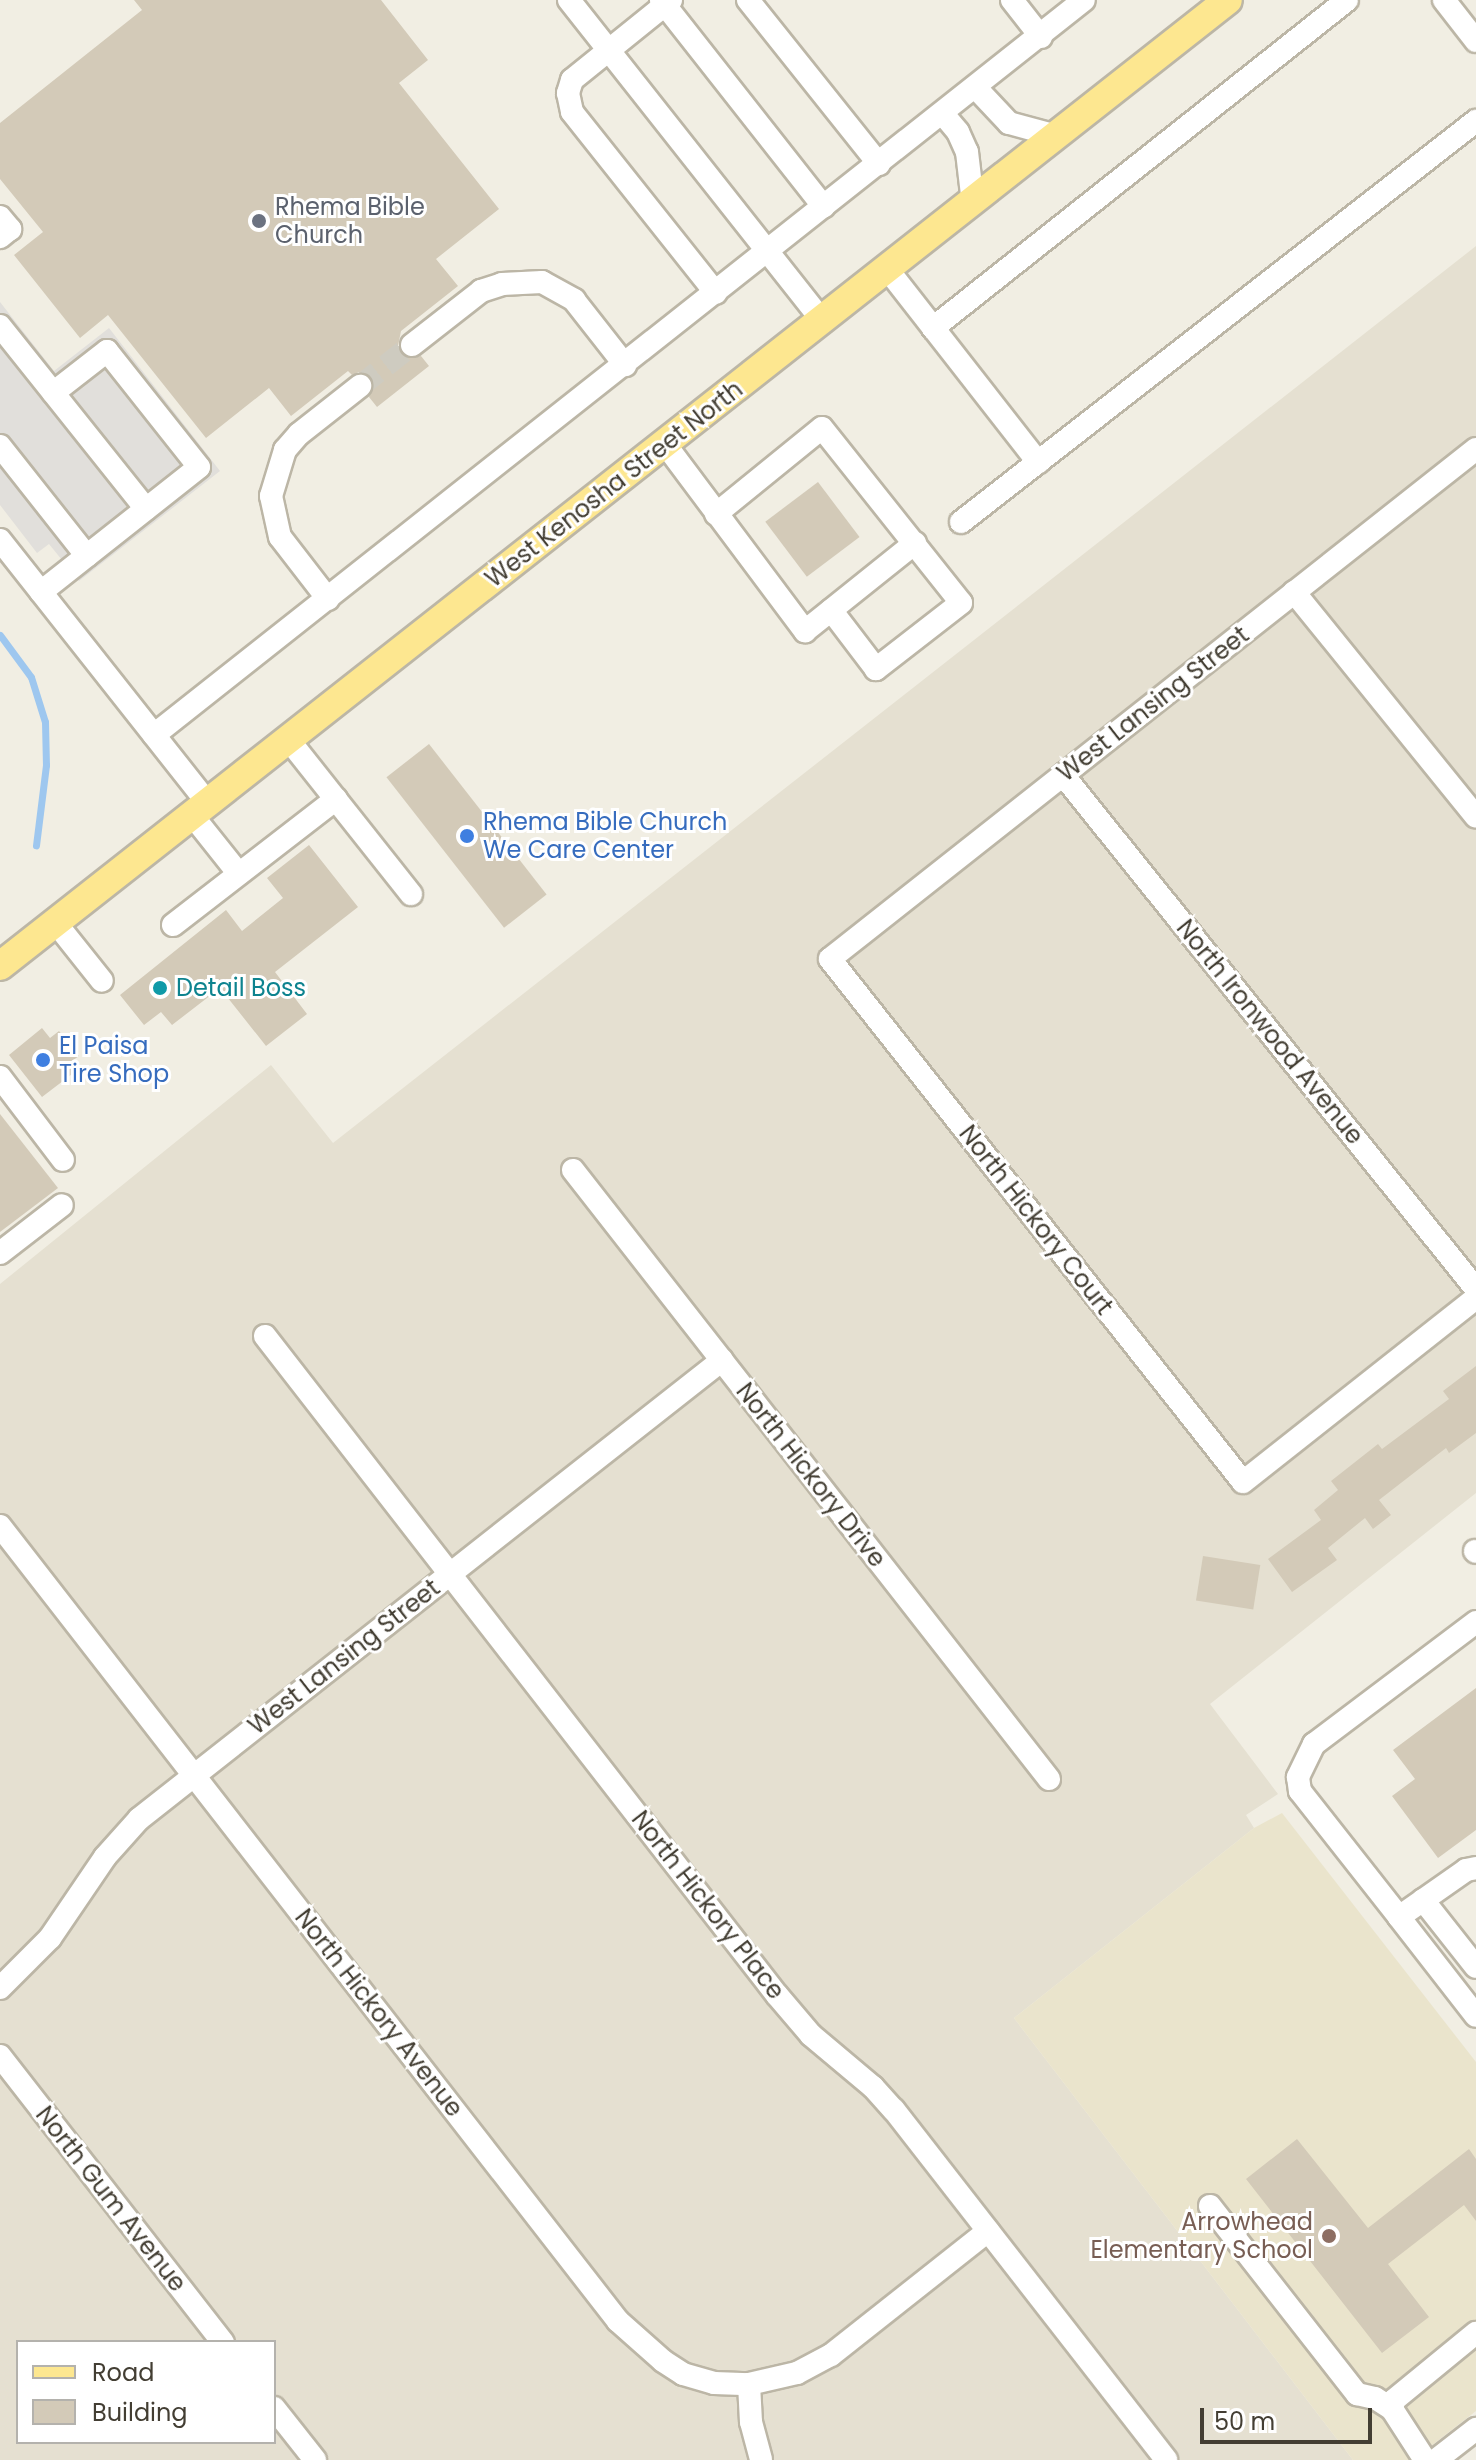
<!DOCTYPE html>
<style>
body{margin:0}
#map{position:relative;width:1476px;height:2460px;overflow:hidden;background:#f1eee3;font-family:Poppins,sans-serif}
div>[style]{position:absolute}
.residential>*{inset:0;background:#e5e0d1}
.education>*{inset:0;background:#eae4cc}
.parking>*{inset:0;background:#e1dfdb}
.stream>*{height:7px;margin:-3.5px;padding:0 3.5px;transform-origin:3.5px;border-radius:3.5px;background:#9ec7ef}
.building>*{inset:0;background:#d3cab8;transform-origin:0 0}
.minor-tunnel>*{height:22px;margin-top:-11px;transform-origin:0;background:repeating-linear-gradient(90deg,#cecbc0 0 22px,transparent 0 33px)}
.roads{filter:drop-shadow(2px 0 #bcb6a6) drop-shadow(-2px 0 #bcb6a6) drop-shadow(0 2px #bcb6a6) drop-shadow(0 -2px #bcb6a6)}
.minor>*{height:22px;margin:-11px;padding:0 11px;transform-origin:11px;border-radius:11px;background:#fff}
.major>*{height:28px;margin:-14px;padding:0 14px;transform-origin:14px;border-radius:14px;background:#fde790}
.dots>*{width:22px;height:22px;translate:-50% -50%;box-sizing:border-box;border:4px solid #fff;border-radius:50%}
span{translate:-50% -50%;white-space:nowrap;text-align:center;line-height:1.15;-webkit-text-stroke:6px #fff;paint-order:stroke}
.worship-label{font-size:24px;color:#5b616d}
.left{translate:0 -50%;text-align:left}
.street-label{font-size:24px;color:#433e33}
.shop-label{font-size:24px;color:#366cbe}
.culture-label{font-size:24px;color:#0d838f}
.education-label{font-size:24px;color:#785e54}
.right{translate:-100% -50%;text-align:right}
.legend{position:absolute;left:16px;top:2340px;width:260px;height:104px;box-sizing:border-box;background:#fff;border:2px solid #b4b2ad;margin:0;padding:10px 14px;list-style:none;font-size:24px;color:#433e33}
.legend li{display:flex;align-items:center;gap:16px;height:40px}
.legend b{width:40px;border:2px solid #b4b2ad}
.scale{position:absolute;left:1200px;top:2408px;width:172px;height:36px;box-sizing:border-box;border:4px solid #433e33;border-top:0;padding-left:10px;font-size:24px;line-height:28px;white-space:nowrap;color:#433e33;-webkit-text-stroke:6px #fff;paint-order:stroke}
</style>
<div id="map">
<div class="residential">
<i style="clip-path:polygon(evenodd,1476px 246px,1476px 1493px,1210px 1704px,1278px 1794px,1246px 1815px,1254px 1828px,1014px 2018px,1353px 2460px,0 2460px,0 1284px,271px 1065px,333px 1143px,1476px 246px,18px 2342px,274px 2342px,274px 2442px,18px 2442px,18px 2342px)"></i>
</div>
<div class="education">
<i style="clip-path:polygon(1282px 1813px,1476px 2062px,1476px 2411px,1413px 2460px,1353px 2460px,1014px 2018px,1254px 1828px)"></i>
</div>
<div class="parking">
<i style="clip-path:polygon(0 302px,54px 371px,109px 328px,220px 471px,79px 581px,49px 544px,37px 553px,0 505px)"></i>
</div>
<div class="stream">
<i style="left:0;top:635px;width:52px;rotate:53.6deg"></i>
<i style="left:31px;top:677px;width:47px;rotate:72.7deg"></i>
<i style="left:45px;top:722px;width:43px;rotate:88.7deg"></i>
<i style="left:46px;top:765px;width:81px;rotate:97.1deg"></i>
</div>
<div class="building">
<i style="clip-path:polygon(134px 0,381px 0,428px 60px,399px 83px,499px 209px,436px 259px,458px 286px,401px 331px,398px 346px,406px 358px,421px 356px,429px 366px,377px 407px,369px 397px,374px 385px,370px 377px,359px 372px,352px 375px,348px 371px,291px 416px,269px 388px,206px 438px,108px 315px,80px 338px,14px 255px,43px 232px,0 179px,0 123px,142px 10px)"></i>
<i style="left:818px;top:482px;width:69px;height:66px;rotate:53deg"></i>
<i style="left:429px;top:744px;width:191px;height:54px;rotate:52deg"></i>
<i style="clip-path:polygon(309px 845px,358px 907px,275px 972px,307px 1014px,266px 1046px,220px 988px,172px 1025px,161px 1012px,144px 1025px,120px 995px,226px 910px,242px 931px,283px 898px,267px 878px)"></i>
<i style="clip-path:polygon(42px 1028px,50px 1038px,59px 1031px,79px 1056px,69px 1063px,76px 1071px,42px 1097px,9px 1055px)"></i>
<i style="clip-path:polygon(0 1114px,58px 1188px,0 1232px)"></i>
<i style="clip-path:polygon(1476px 1366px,1476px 1433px,1449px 1453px,1446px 1448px,1379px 1500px,1391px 1515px,1373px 1529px,1365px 1518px,1328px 1548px,1337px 1560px,1292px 1592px,1268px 1559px,1321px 1520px,1314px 1510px,1338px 1490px,1331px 1481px,1378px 1444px,1382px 1449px,1449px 1399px,1443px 1391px)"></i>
<i style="left:1203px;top:1556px;width:58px;height:45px;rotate:9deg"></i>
<i style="clip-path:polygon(1476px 1688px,1476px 1830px,1438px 1858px,1392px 1796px,1415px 1779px,1393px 1750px)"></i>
<i style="clip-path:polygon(1297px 2139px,1368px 2228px,1469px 2149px,1476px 2159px,1476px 2221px,1464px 2205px,1388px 2264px,1429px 2317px,1382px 2353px,1246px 2179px)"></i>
</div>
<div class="minor-tunnel">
<i style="left:360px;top:386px;width:66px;rotate:-38.3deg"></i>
</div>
<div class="roads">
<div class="minor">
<i style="left:569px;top:0;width:410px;rotate:51.7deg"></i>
<i style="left:661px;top:0;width:263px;rotate:51.8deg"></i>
<i style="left:671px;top:0;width:127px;rotate:141.1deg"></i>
<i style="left:572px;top:80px;width:14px;rotate:107deg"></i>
<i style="left:568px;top:93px;width:19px;rotate:78deg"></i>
<i style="left:572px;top:112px;width:231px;rotate:51.5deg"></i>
<i style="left:748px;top:0;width:210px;rotate:51.4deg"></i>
<i style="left:1012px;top:0;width:47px;rotate:51.9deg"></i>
<i style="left:1444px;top:0;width:52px;rotate:52deg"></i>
<i style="left:976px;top:88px;width:48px;rotate:46.7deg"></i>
<i style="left:1009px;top:123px;width:50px;rotate:15.2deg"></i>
<i style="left:943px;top:114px;width:23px;rotate:50deg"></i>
<i style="left:958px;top:132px;width:22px;rotate:66deg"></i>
<i style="left:967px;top:152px;width:51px;rotate:83.3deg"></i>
<i style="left:0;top:217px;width:16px;rotate:50deg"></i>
<i style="left:10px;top:229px;width:13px;rotate:141deg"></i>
<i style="left:888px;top:270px;width:244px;rotate:52deg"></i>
<i style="left:0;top:326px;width:234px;rotate:51.4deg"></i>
<i style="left:933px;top:328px;width:528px;rotate:-38.39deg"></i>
<i style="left:412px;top:345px;width:88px;rotate:-38deg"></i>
<i style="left:481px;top:291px;width:22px;rotate:-18deg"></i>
<i style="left:502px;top:284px;width:40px;rotate:-2.9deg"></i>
<i style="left:542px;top:282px;width:37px;rotate:29deg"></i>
<i style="left:574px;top:300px;width:83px;rotate:51.9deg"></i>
<i style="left:665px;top:444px;width:234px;rotate:53.2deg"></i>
<i style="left:805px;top:631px;width:141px;rotate:-38.7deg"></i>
<i style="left:0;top:446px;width:140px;rotate:51.7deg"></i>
<i style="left:1476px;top:449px;width:823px;rotate:141.71deg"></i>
<i style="left:830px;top:959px;width:666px;rotate:51.7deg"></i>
<i style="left:1243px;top:1482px;width:297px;rotate:-38.3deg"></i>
<i style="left:716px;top:514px;width:136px;rotate:-39.1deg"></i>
<i style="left:822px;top:428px;width:223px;rotate:51.5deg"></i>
<i style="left:961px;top:603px;width:108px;rotate:142.2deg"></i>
<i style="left:876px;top:669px;width:74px;rotate:-127.3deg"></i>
<i style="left:961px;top:522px;width:653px;rotate:-37.91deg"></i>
<i style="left:0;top:540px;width:335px;rotate:51.7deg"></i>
<i style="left:41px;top:592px;width:201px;rotate:-38.3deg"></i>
<i style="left:199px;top:467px;width:148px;rotate:-128.4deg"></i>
<i style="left:107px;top:351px;width:68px;rotate:142.1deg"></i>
<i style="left:1294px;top:592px;width:289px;rotate:51deg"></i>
<i style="left:328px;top:599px;width:78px;rotate:-127.7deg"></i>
<i style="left:280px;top:537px;width:42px;rotate:-102.4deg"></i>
<i style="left:271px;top:496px;width:48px;rotate:-73.1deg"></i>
<i style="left:285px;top:450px;width:21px;rotate:-49deg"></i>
<i style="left:299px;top:434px;width:78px;rotate:-38.2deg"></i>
<i style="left:154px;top:735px;width:1185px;rotate:-38.32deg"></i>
<i style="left:288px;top:739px;width:198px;rotate:51.6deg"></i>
<i style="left:1063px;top:775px;width:659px;rotate:51.22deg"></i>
<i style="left:192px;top:815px;width:75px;rotate:51.5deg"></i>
<i style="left:55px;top:922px;width:75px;rotate:51.5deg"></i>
<i style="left:173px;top:925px;width:206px;rotate:-37.7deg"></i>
<i style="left:0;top:1077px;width:104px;rotate:52.8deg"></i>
<i style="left:573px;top:1170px;width:773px;rotate:51.99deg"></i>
<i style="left:0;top:1253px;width:78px;rotate:-37.7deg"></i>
<i style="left:265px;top:1336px;width:835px;rotate:52.16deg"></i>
<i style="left:777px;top:1995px;width:52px;rotate:49.6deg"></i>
<i style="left:811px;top:2035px;width:81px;rotate:40deg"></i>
<i style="left:873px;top:2087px;width:31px;rotate:48deg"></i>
<i style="left:894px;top:2110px;width:443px;rotate:52.1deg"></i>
<i style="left:0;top:1526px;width:1007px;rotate:52.14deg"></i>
<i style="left:618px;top:2321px;width:60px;rotate:41.6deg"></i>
<i style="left:663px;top:2361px;width:24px;rotate:33deg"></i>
<i style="left:683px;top:2374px;width:32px;rotate:16deg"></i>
<i style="left:714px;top:2383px;width:35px;rotate:2deg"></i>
<i style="left:749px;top:2384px;width:49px;rotate:-12.9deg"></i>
<i style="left:797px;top:2373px;width:38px;rotate:-28deg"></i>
<i style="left:831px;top:2355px;width:200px;rotate:-38.3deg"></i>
<i style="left:1475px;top:1551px;width:1px;rotate:45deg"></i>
<i style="left:1476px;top:1622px;width:203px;rotate:143deg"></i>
<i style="left:1314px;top:1744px;width:37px;rotate:116deg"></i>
<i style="left:1298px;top:1777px;width:14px;rotate:82deg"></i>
<i style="left:1300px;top:1791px;width:160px;rotate:51.8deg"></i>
<i style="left:1399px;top:1917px;width:82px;rotate:-35deg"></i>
<i style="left:1466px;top:1870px;width:10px;rotate:-11deg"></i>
<i style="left:1423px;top:1900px;width:85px;rotate:51.7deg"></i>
<i style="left:1399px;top:1917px;width:125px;rotate:52.1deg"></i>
<i style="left:0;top:1988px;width:71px;rotate:-45deg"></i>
<i style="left:50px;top:1938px;width:98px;rotate:-55.8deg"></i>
<i style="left:105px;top:1857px;width:51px;rotate:-48.2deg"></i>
<i style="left:139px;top:1819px;width:742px;rotate:-38.21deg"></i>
<i style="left:0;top:2056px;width:363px;rotate:52.1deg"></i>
<i style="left:1210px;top:2206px;width:239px;rotate:52deg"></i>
<i style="left:1357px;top:2394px;width:18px;rotate:13deg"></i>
<i style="left:1375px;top:2398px;width:20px;rotate:33deg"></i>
<i style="left:749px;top:2384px;width:38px;rotate:87deg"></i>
<i style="left:751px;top:2422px;width:39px;rotate:75deg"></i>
<i style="left:274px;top:2408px;width:66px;rotate:51.7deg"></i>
<i style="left:1425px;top:2460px;width:61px;rotate:-122.9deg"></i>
<i style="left:1392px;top:2409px;width:9px;rotate:-77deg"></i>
<i style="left:1394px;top:2400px;width:106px;rotate:-39.3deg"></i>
<i style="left:1436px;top:2460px;width:51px;rotate:-37.8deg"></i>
</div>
<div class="major">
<i style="left:0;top:966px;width:1562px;rotate:-38.19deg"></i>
</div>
</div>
<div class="dots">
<i style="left:259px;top:221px;background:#6b7280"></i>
<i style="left:467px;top:836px;background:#3f7fe0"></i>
<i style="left:160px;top:988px;background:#0f9aa8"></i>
<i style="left:43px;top:1060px;background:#3f7fe0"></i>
<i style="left:1329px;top:2236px;background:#8d6e63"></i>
</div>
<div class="worship-label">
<span class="left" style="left:275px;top:221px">Rhema Bible<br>Church</span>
</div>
<div class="street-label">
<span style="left:614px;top:484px;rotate:-38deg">West Kenosha Street North</span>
<span style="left:1153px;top:704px;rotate:-38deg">West Lansing Street</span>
<span style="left:1270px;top:1032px;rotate:51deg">North Ironwood Avenue</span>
<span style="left:1036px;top:1220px;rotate:52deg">North Hickory Court</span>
<span style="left:811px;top:1475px;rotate:52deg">North Hickory Drive</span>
<span style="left:344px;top:1657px;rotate:-38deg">West Lansing Street</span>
<span style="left:708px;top:1905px;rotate:52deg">North Hickory Place</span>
<span style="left:379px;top:2013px;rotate:52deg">North Hickory Avenue</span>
<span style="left:111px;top:2199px;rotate:52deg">North Gum Avenue</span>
</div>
<div class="shop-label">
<span class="left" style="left:483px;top:836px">Rhema Bible Church<br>We Care Center</span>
<span class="left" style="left:59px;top:1060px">El Paisa<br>Tire Shop</span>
</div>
<div class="culture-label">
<span class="left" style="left:176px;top:988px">Detail Boss</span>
</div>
<div class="education-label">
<span class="right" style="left:1313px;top:2236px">Arrowhead<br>Elementary School</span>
</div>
<ul class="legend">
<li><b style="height:10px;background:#fde790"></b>Road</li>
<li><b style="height:22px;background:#d3cab8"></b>Building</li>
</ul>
<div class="scale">50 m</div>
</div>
